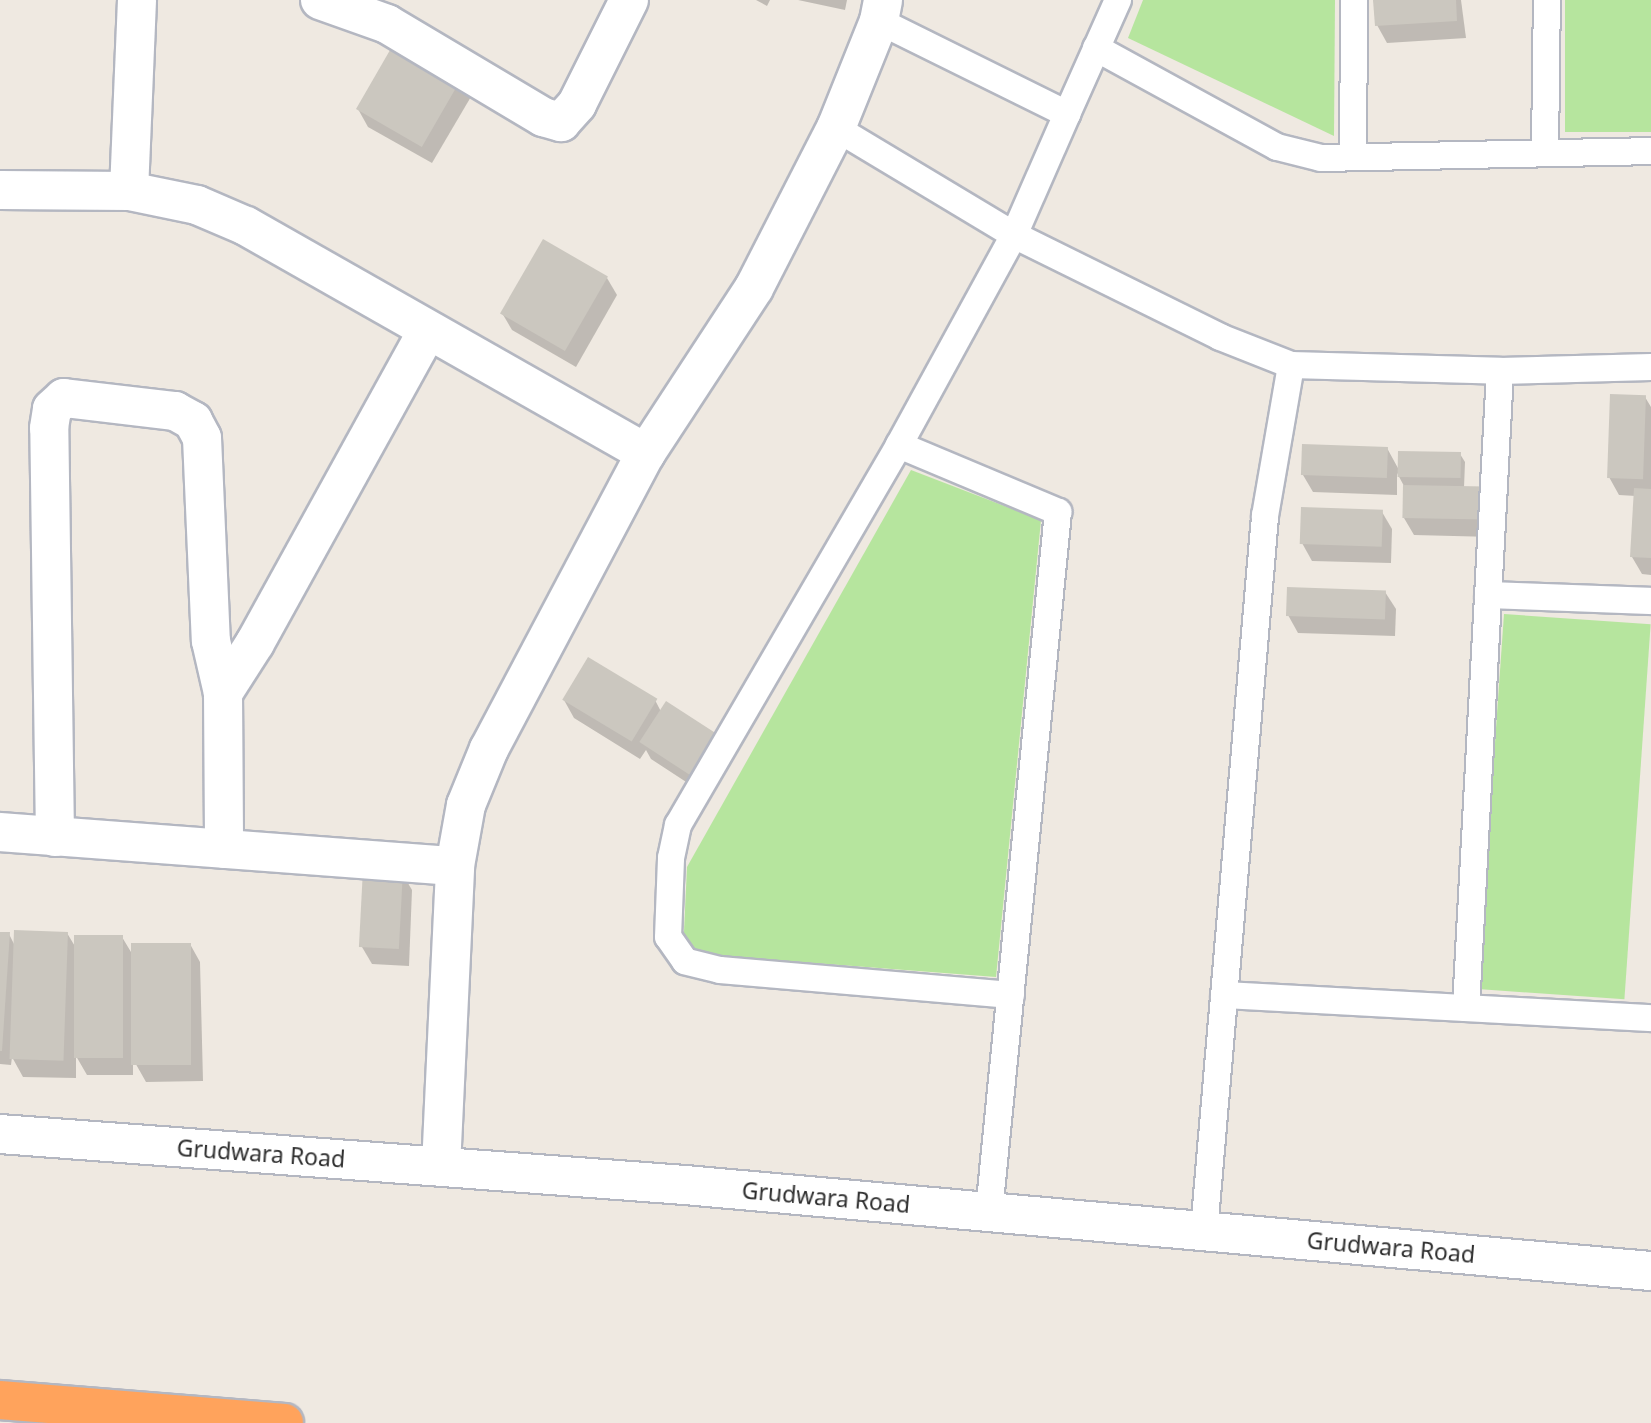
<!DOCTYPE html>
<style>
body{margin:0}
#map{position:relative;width:1651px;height:1423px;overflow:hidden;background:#efe9e1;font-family:"Noto Sans",sans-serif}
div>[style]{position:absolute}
.green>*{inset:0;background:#b6e59e;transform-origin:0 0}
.shadow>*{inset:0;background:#0003}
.building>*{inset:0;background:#cbc7bf;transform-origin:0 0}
.roads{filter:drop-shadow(2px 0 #b4b7c1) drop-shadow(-2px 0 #b4b7c1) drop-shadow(0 2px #b4b7c1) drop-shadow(0 -2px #b4b7c1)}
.lane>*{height:26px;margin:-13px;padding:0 13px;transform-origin:13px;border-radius:13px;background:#fff}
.street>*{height:38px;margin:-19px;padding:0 19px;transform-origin:19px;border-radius:19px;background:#fff}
.secondary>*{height:38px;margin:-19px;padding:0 19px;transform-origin:19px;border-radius:19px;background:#fff}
.highway>*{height:38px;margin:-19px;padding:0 19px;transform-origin:19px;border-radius:19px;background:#ffa35c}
span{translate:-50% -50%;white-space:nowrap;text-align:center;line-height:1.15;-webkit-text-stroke:7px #fff;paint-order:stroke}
.street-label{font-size:23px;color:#2e2e2e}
</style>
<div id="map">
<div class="green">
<i style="clip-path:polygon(1143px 0,1335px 0,1334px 136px,1128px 38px)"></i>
<i style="left:1565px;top:0;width:86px;height:132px"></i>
<i style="clip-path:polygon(911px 470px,1041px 520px,996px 977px,683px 953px,687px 867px)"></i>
<i style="left:1504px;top:614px;width:147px;height:376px;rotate:4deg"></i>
</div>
<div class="shadow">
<i style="clip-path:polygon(756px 0,770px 0,767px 6px)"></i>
<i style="clip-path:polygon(798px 0,847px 0,845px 10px)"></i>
<i style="clip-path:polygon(1375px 0,1461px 0,1466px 38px,1387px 43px,1377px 25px)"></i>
<i style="clip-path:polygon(398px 40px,472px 95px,432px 163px,368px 127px,358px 109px)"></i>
<i style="clip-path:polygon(607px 278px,617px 295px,576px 367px,512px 330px,502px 313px)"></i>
<i style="clip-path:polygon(1645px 397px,1651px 407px,1651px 575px,1642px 574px,1632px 557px,1636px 496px,1619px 495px,1609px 477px)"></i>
<i style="clip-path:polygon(1387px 448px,1399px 470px,1460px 454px,1465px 462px,1464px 488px,1493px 537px,1414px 535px,1404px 518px,1404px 486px,1397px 473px,1397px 495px,1313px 492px,1303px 475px)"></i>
<i style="clip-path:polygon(1382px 512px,1392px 529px,1391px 563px,1312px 561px,1302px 543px)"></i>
<i style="clip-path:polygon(1385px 592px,1396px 609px,1395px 636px,1298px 633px,1288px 615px)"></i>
<i style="clip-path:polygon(564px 700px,655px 700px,703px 793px,651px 759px,646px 750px,640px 759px,574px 718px)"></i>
<i style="clip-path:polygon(402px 873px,412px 890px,409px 966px,372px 964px,362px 947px)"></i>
<i style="clip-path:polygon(67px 933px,76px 948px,122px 937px,134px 957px,190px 944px,200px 962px,203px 1081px,146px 1082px,133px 1059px,133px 1075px,87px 1075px,76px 1056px,76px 1078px,23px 1077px,12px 1057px,11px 1065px,0 1064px,0 934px,9px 934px,15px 946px)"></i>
</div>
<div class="building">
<i style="clip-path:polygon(1373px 0,1456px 0,1457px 21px,1375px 26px)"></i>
<i style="left:397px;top:38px;width:76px;height:82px;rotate:30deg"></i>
<i style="left:543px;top:239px;width:75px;height:86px;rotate:30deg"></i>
<i style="left:1610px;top:394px;width:36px;height:84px;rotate:2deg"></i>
<i style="left:1302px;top:444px;width:86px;height:31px;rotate:2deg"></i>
<i style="left:1398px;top:451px;width:63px;height:26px;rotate:1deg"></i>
<i style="left:1403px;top:485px;width:82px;height:33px;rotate:1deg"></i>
<i style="clip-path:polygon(1634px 488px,1651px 489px,1651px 558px,1630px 557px)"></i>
<i style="left:1301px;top:507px;width:82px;height:37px;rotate:2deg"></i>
<i style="left:1287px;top:587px;width:99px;height:29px;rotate:2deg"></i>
<i style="left:588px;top:657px;width:81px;height:50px;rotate:31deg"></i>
<i style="left:666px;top:701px;width:64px;height:49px;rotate:33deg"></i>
<i style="left:363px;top:869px;width:40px;height:78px;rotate:3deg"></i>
<i style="left:14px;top:930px;width:54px;height:129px;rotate:2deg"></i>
<i style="clip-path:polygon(0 932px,10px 932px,2px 1051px,0 1051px)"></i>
<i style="left:123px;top:935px;width:123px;height:49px;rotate:90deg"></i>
<i style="left:131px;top:943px;width:60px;height:122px"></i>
</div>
<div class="roads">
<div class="lane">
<i style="left:879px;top:21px;width:210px;rotate:26.3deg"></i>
<i style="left:1067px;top:114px;width:125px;rotate:-65.9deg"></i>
<i style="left:1096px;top:48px;width:206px;rotate:28.7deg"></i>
<i style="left:1277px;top:147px;width:45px;rotate:14deg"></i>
<i style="left:1321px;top:158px;width:330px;rotate:-1.2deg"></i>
<i style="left:836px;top:128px;width:208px;rotate:31deg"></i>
<i style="left:1014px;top:235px;width:230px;rotate:26.3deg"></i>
<i style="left:1220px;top:337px;width:76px;rotate:21.5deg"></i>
<i style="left:1291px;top:365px;width:209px;rotate:1.6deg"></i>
<i style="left:1500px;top:371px;width:151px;rotate:-1.5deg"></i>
<i style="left:1545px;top:153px;width:153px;rotate:-89.3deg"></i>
<i style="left:1353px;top:157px;width:157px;rotate:-89.6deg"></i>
<i style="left:899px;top:445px;width:173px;rotate:22.8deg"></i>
<i style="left:1058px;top:512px;width:703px;rotate:95.63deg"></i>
<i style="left:1488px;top:595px;width:163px;rotate:2.1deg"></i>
<i style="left:1011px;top:995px;width:292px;rotate:-175.1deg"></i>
<i style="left:720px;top:970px;width:36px;rotate:-166deg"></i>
<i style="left:685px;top:961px;width:29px;rotate:-125deg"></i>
<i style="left:668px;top:937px;width:79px;rotate:-87.8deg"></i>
<i style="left:671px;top:858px;width:34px;rotate:-78deg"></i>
<i style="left:678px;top:825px;width:440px;rotate:-59.8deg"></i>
<i style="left:899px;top:445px;width:239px;rotate:-61.3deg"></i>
<i style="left:1014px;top:235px;width:132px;rotate:-66.3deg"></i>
<i style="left:1224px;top:995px;width:428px;rotate:3.1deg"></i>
<i style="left:1466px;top:1008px;width:638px;rotate:-86.94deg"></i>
<i style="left:1204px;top:1231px;width:718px;rotate:-85.12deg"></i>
<i style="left:1265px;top:516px;width:153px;rotate:-80.2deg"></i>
</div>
<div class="street">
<i style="left:320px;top:0;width:71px;rotate:19.7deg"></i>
<i style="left:387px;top:24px;width:182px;rotate:30.8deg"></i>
<i style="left:543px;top:117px;width:19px;rotate:16deg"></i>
<i style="left:561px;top:122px;width:24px;rotate:-48deg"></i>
<i style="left:577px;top:104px;width:116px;rotate:-63.4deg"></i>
<i style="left:0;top:190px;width:129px;rotate:0.4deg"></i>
<i style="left:129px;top:191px;width:69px;rotate:11.6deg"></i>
<i style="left:197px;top:205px;width:53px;rotate:23.2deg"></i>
<i style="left:246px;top:226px;width:460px;rotate:29.6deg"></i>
<i style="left:129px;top:191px;width:191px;rotate:-87.6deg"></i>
<i style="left:223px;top:693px;width:59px;rotate:-57.4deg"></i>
<i style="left:255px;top:643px;width:356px;rotate:-61.1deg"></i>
<i style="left:0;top:832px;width:456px;rotate:4.3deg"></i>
<i style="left:55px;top:837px;width:409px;rotate:-90.8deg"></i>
<i style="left:49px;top:428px;width:19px;rotate:-81deg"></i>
<i style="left:52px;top:409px;width:16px;rotate:-43deg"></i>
<i style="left:64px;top:398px;width:112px;rotate:6.7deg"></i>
<i style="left:175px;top:411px;width:21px;rotate:29deg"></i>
<i style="left:193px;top:421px;width:19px;rotate:62deg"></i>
<i style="left:202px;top:438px;width:203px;rotate:87.5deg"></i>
<i style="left:211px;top:641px;width:53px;rotate:77deg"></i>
<i style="left:223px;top:693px;width:156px;rotate:89.6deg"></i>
<i style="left:441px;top:1167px;width:301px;rotate:-87.3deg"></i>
<i style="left:455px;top:866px;width:62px;rotate:-79.8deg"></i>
<i style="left:466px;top:805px;width:61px;rotate:-67.7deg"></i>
<i style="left:489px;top:749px;width:335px;rotate:-62.1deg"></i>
<i style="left:646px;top:453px;width:197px;rotate:-56.8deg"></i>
<i style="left:754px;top:288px;width:180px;rotate:-62.9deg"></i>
<i style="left:836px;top:128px;width:115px;rotate:-68.1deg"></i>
<i style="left:879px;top:21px;width:21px;rotate:-79deg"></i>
</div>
<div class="secondary">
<i style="left:0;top:1134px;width:687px;rotate:4.26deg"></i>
<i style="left:685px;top:1185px;width:970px;rotate:5.09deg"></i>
</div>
<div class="highway">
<i style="left:0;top:1400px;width:285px;rotate:4.6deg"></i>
</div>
</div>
<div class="street-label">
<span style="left:261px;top:1153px;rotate:4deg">Grudwara Road</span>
<span style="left:826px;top:1197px;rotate:5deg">Grudwara Road</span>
<span style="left:1391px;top:1247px;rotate:5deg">Grudwara Road</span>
</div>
</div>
